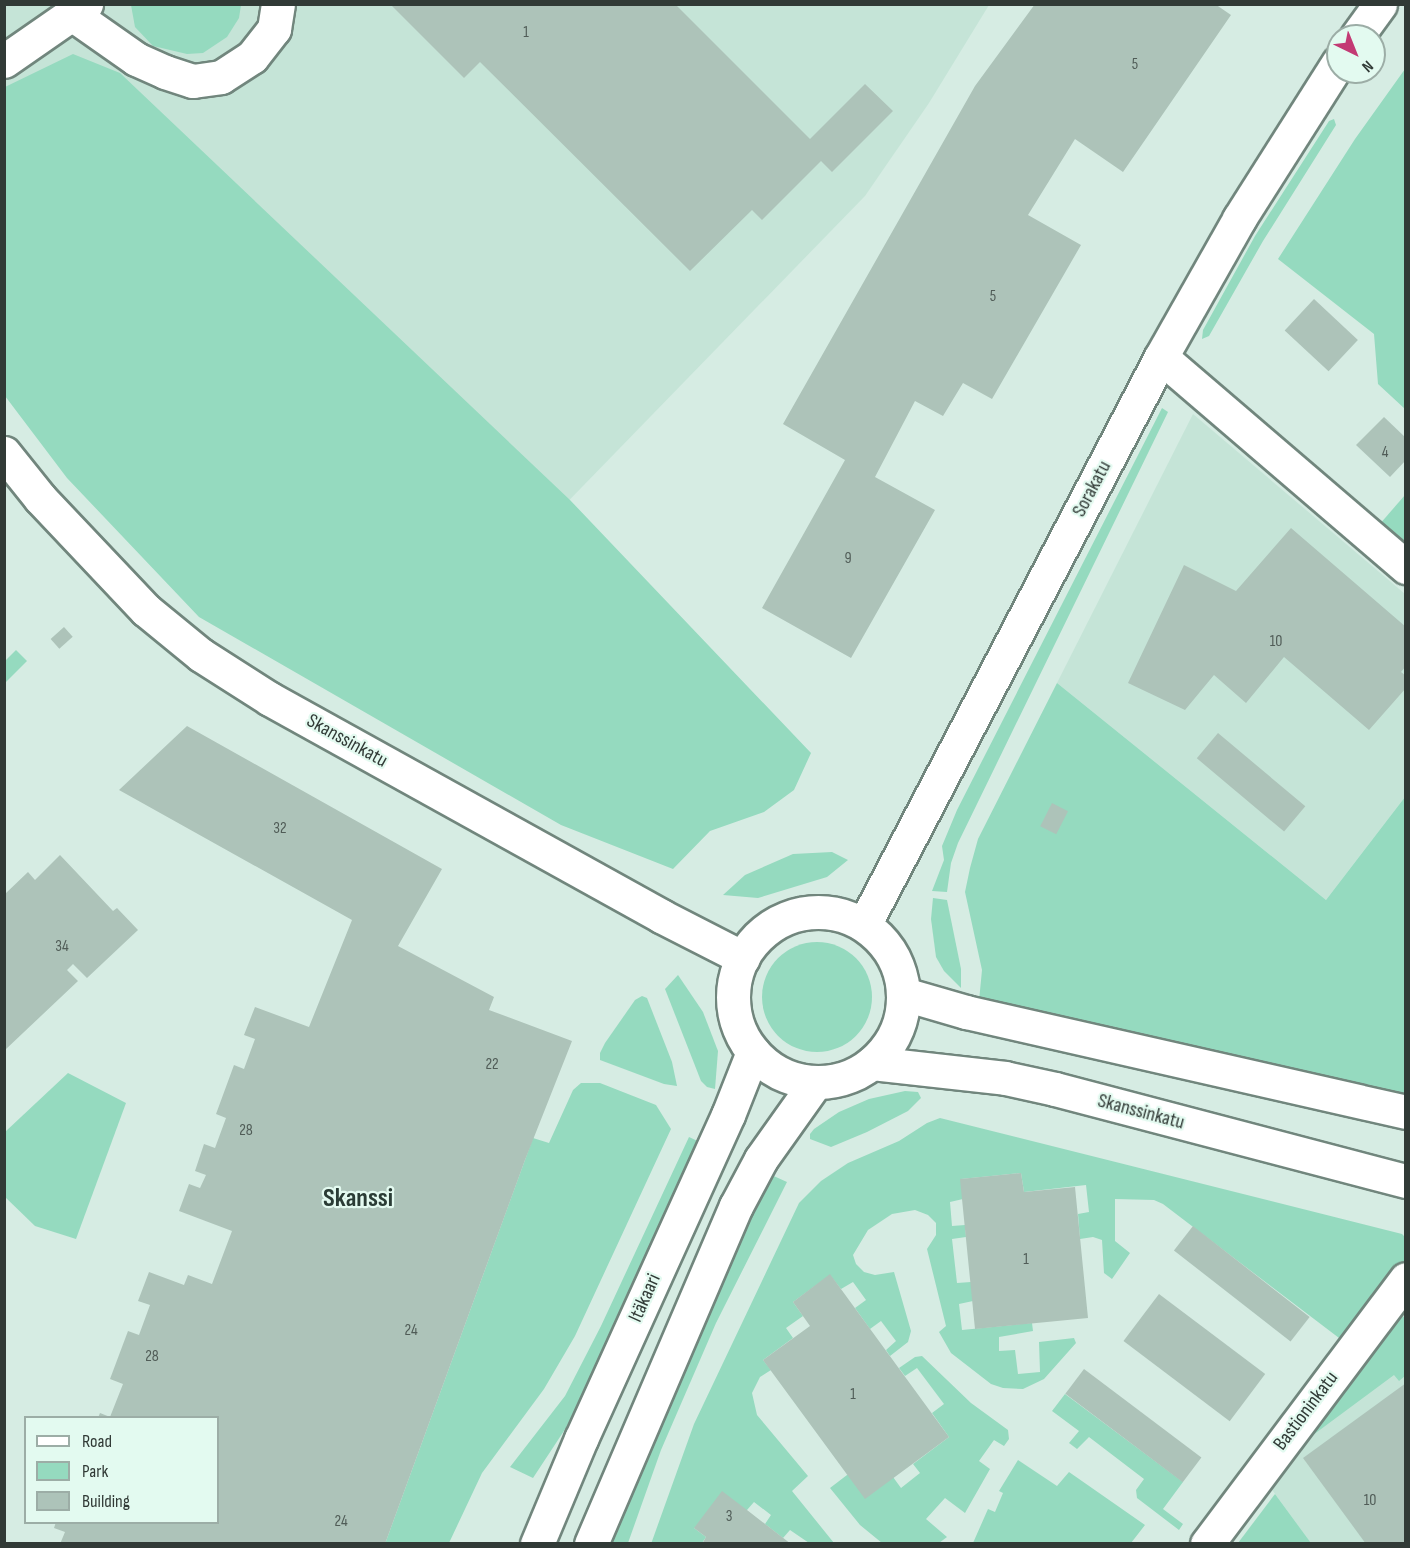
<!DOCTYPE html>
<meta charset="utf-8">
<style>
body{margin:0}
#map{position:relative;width:1410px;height:1548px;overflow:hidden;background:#d6ece3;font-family:"Sofia Sans Condensed",sans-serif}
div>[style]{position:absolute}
.built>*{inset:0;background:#c5e4d7}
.green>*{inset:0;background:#95dabf}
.round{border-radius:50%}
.building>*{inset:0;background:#adc3b9;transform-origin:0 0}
.roads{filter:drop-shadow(2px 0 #71867d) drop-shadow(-2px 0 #71867d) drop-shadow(0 2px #71867d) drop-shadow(0 -2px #71867d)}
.minor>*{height:33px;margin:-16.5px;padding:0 16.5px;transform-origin:16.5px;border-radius:16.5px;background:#fff}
.minor>.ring{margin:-16.5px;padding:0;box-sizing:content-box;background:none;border:33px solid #fff;border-radius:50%}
span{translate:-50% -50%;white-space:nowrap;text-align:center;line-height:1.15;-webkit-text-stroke:4.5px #e3faf0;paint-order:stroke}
.number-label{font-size:16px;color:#505c57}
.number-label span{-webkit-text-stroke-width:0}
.street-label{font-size:20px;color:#313a36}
.district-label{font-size:26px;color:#2a3c35;font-weight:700}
.frame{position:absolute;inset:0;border:6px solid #313a36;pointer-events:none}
.legend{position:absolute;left:24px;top:1416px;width:195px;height:108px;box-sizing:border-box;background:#e3faf0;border:2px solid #9cada6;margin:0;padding:8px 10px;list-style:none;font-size:18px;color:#313a36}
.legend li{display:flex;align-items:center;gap:12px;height:30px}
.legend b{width:30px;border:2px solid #9cada6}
.north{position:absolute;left:1326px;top:24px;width:60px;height:60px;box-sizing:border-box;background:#e3faf0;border:2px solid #9cada6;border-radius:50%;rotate:137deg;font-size:16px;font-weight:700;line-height:24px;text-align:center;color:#313a36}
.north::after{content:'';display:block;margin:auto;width:21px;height:27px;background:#c33a74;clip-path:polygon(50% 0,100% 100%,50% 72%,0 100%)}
</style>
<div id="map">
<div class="built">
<i style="clip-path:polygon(5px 5px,989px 5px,929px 103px,865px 196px,548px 522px,5px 112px)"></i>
<i style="clip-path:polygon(1193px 414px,1405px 594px,1405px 797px,1326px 900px,1057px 683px)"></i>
<i style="clip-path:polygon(1405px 1260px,1405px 1543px,1311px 1543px,1251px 1461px)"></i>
</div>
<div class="green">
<i style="clip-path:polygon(131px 5px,131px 4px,241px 5px,239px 18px,227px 37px,203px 53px,187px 54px,153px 46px,135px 27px)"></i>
<i style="clip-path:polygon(73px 54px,120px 73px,570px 500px,811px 753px,794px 790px,764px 812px,710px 831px,673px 869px,561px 825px,199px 617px,67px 478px,5px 396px,5px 87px)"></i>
<i style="clip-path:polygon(1405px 69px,1405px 409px,1378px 384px,1374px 334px,1278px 259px,1355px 139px)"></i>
<i style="clip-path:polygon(1334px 119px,1336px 125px,1263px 241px,1209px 336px,1202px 339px,1203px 330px,1255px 236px,1329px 121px)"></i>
<i style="clip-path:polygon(1162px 408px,1168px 412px,958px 843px,951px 863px,947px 892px,932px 891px,944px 860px,942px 846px,957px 810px)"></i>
<i style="clip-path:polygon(1405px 495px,1405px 547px,1379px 525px)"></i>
<i style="clip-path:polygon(16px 650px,27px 661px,5px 683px,5px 661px)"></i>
<i style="clip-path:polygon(1057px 683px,1326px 900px,1405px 797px,1405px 1098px,979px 1001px,982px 970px,965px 892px,970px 868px,978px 839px)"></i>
<i style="clip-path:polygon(832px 852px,848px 860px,827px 877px,758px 898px,723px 895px,745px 875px,793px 854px)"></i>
<i style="clip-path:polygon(933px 898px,947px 900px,961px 969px,961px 988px,944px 971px,936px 957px,931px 919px)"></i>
<i class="round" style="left:762px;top:942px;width:110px;height:110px"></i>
<i style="clip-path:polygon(678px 975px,703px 1012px,718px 1051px,715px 1089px,707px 1087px,701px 1081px,665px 989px)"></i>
<i style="clip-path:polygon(642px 996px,647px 998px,672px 1062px,677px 1086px,664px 1084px,600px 1060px,600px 1053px,605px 1043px,635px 1000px)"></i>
<i style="clip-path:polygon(68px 1073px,126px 1103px,76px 1239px,35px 1226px,4px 1196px,5px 1132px)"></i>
<i style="clip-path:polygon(581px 1083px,600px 1083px,656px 1105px,671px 1129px,575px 1336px,544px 1389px,482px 1473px,449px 1543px,385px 1544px,533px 1138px,549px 1143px,573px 1090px)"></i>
<i style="clip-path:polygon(905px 1091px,918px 1092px,921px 1098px,908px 1111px,867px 1132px,831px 1147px,810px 1139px,810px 1134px,814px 1129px,839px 1112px,869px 1099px)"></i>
<i style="clip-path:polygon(940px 1118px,1402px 1234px,1405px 1237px,1405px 1262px,1343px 1341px,1163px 1204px,1154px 1200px,1115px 1199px,1115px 1241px,1130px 1253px,1112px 1279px,1104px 1273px,1102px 1240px,1093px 1237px,1080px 1239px,1078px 1214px,1089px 1212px,1086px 1185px,1024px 1192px,1021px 1173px,961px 1179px,963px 1199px,950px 1202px,952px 1226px,965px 1225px,966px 1237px,952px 1239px,957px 1283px,971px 1282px,973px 1301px,959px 1304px,962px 1330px,1032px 1323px,1033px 1331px,999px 1337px,999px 1351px,1015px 1350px,1018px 1374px,1040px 1372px,1039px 1342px,1074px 1338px,1076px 1343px,1044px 1379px,1023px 1389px,1003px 1388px,991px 1384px,951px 1353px,939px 1332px,946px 1326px,927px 1249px,936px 1235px,936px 1223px,928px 1215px,915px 1210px,892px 1214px,868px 1230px,853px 1255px,856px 1264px,864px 1272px,875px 1275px,894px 1272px,911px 1331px,908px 1342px,890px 1356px,886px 1350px,896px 1341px,881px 1321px,870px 1329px,855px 1308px,866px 1300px,853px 1282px,841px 1289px,830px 1275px,793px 1302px,803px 1316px,786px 1328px,793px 1338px,763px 1360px,771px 1370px,760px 1377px,752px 1393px,757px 1415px,808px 1476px,792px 1491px,834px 1543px,809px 1543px,790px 1530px,783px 1538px,765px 1524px,771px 1515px,754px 1502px,747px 1510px,694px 1528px,706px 1537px,702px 1543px,651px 1544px,694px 1424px,799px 1203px,821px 1181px,848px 1163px,899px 1141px,927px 1123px)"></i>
<i style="clip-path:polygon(689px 1137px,704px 1144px,581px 1405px,533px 1478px,510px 1467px,565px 1396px,601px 1326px)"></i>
<i style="clip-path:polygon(767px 1173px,787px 1182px,716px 1323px,661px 1450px,628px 1543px,604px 1544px)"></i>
<i style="clip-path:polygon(1405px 1316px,1405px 1376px,1399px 1381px,1394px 1375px,1313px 1435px,1311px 1433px,1397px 1320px)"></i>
<i style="clip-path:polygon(922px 1356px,971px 1403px,1008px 1430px,1009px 1439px,1004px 1446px,994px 1440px,979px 1461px,990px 1469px,965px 1513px,945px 1498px,926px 1519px,947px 1537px,939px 1543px,882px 1543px,860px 1525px,830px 1488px,847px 1475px,893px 1477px,901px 1488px,920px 1473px,913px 1464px,949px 1437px,932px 1413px,944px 1404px,917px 1368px,905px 1376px,899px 1368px,915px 1357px)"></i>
<i style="clip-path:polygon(1065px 1394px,1183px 1482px,1163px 1509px,1183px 1524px,1179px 1530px,1137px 1498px,1136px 1490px,1144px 1479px,1089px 1437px,1077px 1449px,1069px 1443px,1079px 1431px,1052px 1411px)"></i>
<i style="clip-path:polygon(1018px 1460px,1057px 1486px,1069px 1472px,1145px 1525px,1131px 1543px,973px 1543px,988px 1509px,995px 1512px,1003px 1493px,999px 1491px)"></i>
<i style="clip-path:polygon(1275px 1494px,1311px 1543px,1238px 1543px)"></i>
</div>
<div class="building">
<i style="clip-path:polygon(390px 4px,675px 4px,810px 139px,865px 84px,893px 111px,832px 172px,821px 161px,762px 220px,752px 210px,690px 271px,480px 62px,464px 78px)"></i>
<i style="clip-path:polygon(1035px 4px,1215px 4px,1231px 15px,1123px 172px,1075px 139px,1028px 215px,1081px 245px,992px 399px,963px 383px,943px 416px,915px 401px,875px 477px,935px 510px,851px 658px,762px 608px,845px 460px,783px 424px,975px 86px)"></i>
<i style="left:1314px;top:299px;width:60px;height:43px;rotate:43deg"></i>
<i style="clip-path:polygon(1384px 417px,1406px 438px,1406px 460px,1390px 477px,1356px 445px)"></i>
<i style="clip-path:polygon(1291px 528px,1406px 627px,1406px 666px,1401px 672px,1406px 676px,1406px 688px,1369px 730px,1284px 657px,1246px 703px,1214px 675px,1185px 710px,1128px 683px,1184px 565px,1236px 591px)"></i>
<i style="left:64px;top:627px;width:13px;height:18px;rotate:48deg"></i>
<i style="clip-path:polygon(187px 726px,442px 869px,398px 946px,494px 997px,489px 1010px,572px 1041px,525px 1160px,385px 1544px,60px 1544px,65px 1532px,54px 1528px,56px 1522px,218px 1522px,218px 1418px,98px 1418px,100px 1413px,110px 1417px,123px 1384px,110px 1379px,128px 1331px,139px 1335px,150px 1305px,138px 1301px,149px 1272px,184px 1285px,188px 1275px,212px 1284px,232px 1231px,179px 1211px,189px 1184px,200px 1188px,206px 1175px,195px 1171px,204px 1144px,215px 1148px,226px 1118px,216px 1114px,234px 1065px,244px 1069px,255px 1039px,244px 1035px,255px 1007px,309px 1027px,352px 920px,119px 790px)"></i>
<i style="left:1218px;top:733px;width:114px;height:33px;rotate:40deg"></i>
<i style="left:1052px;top:803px;width:18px;height:26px;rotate:27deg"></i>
<i style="clip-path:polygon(60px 855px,113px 911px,117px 908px,138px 930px,87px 978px,73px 964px,67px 970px,78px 981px,5px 1050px,5px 894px,28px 872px,35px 880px)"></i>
<i style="clip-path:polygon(1021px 1173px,1024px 1192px,1075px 1187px,1088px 1318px,975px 1329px,960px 1179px)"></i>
<i style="left:1193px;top:1226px;width:148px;height:31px;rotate:38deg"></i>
<i style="clip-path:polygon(830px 1274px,949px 1437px,865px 1499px,763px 1360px,810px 1326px,793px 1302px)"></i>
<i style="left:1159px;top:1294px;width:133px;height:59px;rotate:37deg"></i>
<i style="left:1084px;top:1369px;width:147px;height:31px;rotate:37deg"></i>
<i style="clip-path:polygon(1406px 1383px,1406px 1544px,1366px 1544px,1303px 1458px)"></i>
<i style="clip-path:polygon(722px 1491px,747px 1510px,791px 1544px,702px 1544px,706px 1537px,694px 1528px)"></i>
</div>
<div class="roads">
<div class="minor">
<i style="left:72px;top:14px;width:78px;rotate:35.1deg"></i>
<i style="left:136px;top:59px;width:32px;rotate:24deg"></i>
<i style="left:165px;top:72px;width:29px;rotate:18deg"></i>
<i style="left:193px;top:81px;width:28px;rotate:-8deg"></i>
<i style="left:221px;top:77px;width:37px;rotate:-33deg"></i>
<i style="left:252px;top:57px;width:36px;rotate:-52deg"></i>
<i style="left:274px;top:29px;width:25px;rotate:-81deg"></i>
<i style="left:1357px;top:36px;width:39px;rotate:-54deg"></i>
<i style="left:4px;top:61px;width:100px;rotate:-34.8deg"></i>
<i style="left:1161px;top:357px;width:323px;rotate:40.6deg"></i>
<i style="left:4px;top:453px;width:58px;rotate:51.3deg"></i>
<i style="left:40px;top:498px;width:154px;rotate:46.6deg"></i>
<i style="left:146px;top:610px;width:71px;rotate:39.3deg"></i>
<i style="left:201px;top:655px;width:82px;rotate:32.5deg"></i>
<i style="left:270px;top:699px;width:447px;rotate:29deg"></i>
<i style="left:661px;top:916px;width:92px;rotate:27.1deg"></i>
<i class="ring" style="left:733px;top:912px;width:137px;height:137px"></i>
<i style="left:864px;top:925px;width:641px;rotate:-62.4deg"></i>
<i style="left:1161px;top:357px;width:159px;rotate:-60.5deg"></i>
<i style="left:1239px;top:219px;width:185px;rotate:-57.6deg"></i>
<i style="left:904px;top:994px;width:65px;rotate:16.2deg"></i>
<i style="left:966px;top:1012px;width:451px;rotate:12.8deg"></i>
<i style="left:872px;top:1063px;width:134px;rotate:6.4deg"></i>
<i style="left:1005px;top:1078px;width:51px;rotate:12.4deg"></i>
<i style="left:1055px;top:1089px;width:363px;rotate:14.7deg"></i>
<i style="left:537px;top:1544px;width:114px;rotate:-67.3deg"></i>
<i style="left:581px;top:1439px;width:356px;rotate:-65.6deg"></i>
<i style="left:728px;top:1115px;width:68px;rotate:-68.4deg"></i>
<i style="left:591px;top:1544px;width:368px;rotate:-66.8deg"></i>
<i style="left:736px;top:1206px;width:53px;rotate:-62deg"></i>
<i style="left:761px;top:1159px;width:93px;rotate:-54.6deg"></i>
<i style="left:1207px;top:1544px;width:331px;rotate:-53.1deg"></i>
</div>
</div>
<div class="number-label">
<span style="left:526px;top:33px">1</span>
<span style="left:1135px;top:65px">5</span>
<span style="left:993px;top:297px">5</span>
<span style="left:1385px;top:453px">4</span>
<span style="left:848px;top:559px">9</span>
<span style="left:1276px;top:642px">10</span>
<span style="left:280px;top:829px">32</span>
<span style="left:62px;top:947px">34</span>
<span style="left:492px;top:1065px">22</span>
<span style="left:246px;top:1131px">28</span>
<span style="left:1026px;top:1260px">1</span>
<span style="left:411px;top:1331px">24</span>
<span style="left:152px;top:1357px">28</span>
<span style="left:853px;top:1395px">1</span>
<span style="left:1370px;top:1501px">10</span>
<span style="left:729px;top:1517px">3</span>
<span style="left:341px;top:1522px">24</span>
</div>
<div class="street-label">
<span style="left:1092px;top:489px;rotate:-62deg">Sorakatu</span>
<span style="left:347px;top:741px;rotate:29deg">Skanssinkatu</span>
<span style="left:1141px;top:1112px;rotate:15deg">Skanssinkatu</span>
<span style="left:645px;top:1298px;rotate:-66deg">Itäkaari</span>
<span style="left:1306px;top:1411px;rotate:-53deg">Bastioninkatu</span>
</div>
<div class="district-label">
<span style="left:358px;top:1199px">Skanssi</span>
</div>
<div class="frame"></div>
<ul class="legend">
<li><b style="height:8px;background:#fff"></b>Road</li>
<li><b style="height:16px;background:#95dabf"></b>Park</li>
<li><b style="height:16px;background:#adc3b9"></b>Building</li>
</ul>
<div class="north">N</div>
</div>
